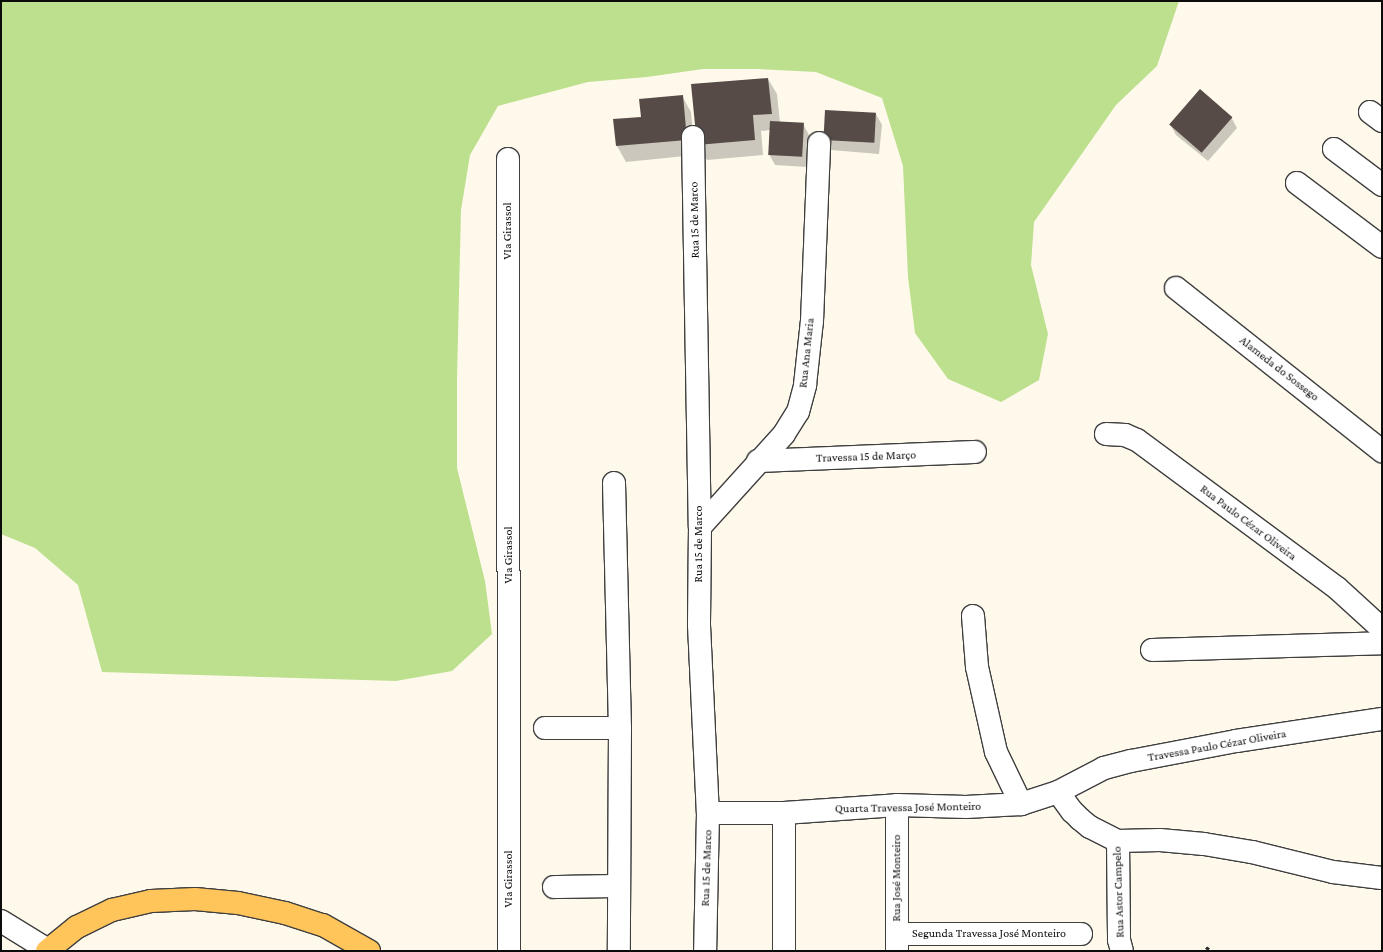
<!DOCTYPE html>
<meta charset="utf-8">
<style>
body{margin:0}
#map{position:relative;width:1383px;height:952px;overflow:hidden;background:#fff9eb;font-family:"Crimson Pro",serif}
div>[style]{position:absolute}
.forest>*{inset:0;background:#bce08e}
.shadow>*{inset:0;background:#0003}
.building>*{inset:0;background:#564b47;transform-origin:0 0}
.path>*{height:2.5px;margin-top:-1.25px;transform-origin:0;background:repeating-linear-gradient(90deg,#2e2e2e 0 4px,transparent 0 6px)}
.roads{filter:drop-shadow(1px 0 #3f3f3f) drop-shadow(-1px 0 #3f3f3f) drop-shadow(0 1px #3f3f3f) drop-shadow(0 -1px #3f3f3f)}
.minor>*{height:22px;margin:-11px;padding:0 11px;transform-origin:11px;border-radius:11px;background:#fff}
.major>*{height:22px;margin:-11px;padding:0 11px;transform-origin:11px;border-radius:11px;background:#ffc55b}
span{translate:-50% -50%;white-space:nowrap;text-align:center;line-height:1.15;-webkit-text-stroke:4px #fff;paint-order:stroke}
.street-label{font-size:12px;color:#0c0c0c}
.frame{position:absolute;inset:0;border:2px solid #0c0c0c;pointer-events:none}
</style>
<div id="map">
<div class="forest">
<i style="clip-path:polygon(1px 1px,1179px 1px,1157px 66px,1116px 105px,1034px 222px,1031px 265px,1048px 334px,1039px 380px,1001px 402px,948px 379px,915px 333px,908px 277px,903px 166px,882px 98px,816px 72px,758px 69px,703px 69px,647px 77px,588px 82px,498px 106px,470px 155px,461px 210px,457px 379px,457px 468px,485px 581px,492px 634px,452px 671px,396px 681px,102px 672px,78px 585px,35px 548px,1px 534px)"></i>
</div>
<div class="shadow">
<i style="clip-path:polygon(768px 79px,777px 94px,780px 123px,803px 124px,809px 135px,807px 167px,775px 165px,769px 154px,770px 130px,761px 131px,763px 155px,707px 160px,698px 144px)"></i>
<i style="clip-path:polygon(682px 96px,691px 112px,695px 155px,626px 162px,617px 146px,614px 120px,642px 118px)"></i>
<i style="clip-path:polygon(876px 114px,882px 125px,879px 154px,831px 150px,825px 140px)"></i>
<i style="clip-path:polygon(1231px 117px,1237px 128px,1208px 161px,1176px 135px,1170px 124px)"></i>
</div>
<div class="building">
<i style="clip-path:polygon(768px 78px,772px 114px,753px 115px,755px 140px,697px 145px,691px 84px)"></i>
<i style="left:1200px;top:89px;width:43px;height:47px;rotate:41deg"></i>
<i style="clip-path:polygon(683px 95px,687px 140px,616px 146px,613px 119px,641px 117px,639px 99px)"></i>
<i style="left:825px;top:110px;width:51px;height:30px;rotate:3deg"></i>
<i style="left:770px;top:121px;width:34px;height:34px;rotate:3deg"></i>
</div>
<div class="path">
<i style="left:1206px;top:947px;width:7px;rotate:34deg"></i>
</div>
<div class="roads">
<div class="minor">
<i style="left:1370px;top:112px;width:15px;rotate:37deg"></i>
<i style="left:693px;top:137px;width:390px;rotate:89deg"></i>
<i style="left:700px;top:527px;width:98px;rotate:90.6deg"></i>
<i style="left:699px;top:625px;width:188px;rotate:87.3deg"></i>
<i style="left:708px;top:813px;width:138px;rotate:91.2deg"></i>
<i style="left:1334px;top:149px;width:60px;rotate:36.9deg"></i>
<i style="left:508px;top:159px;width:792px;rotate:89.93deg"></i>
<i style="left:1297px;top:183px;width:106px;rotate:37deg"></i>
<i style="left:1176px;top:288px;width:263px;rotate:38.4deg"></i>
<i style="left:1106px;top:434px;width:19px;rotate:3deg"></i>
<i style="left:1125px;top:435px;width:13px;rotate:23deg"></i>
<i style="left:1137px;top:440px;width:249px;rotate:36.5deg"></i>
<i style="left:1337px;top:588px;width:61px;rotate:42.3deg"></i>
<i style="left:758px;top:461px;width:217px;rotate:-2.4deg"></i>
<i style="left:614px;top:483px;width:245px;rotate:88.6deg"></i>
<i style="left:620px;top:728px;width:223px;rotate:90.3deg"></i>
<i style="left:700px;top:527px;width:125px;rotate:-47.9deg"></i>
<i style="left:784px;top:434px;width:26px;rotate:-58deg"></i>
<i style="left:798px;top:412px;width:28px;rotate:-75deg"></i>
<i style="left:805px;top:385px;width:64px;rotate:-83.8deg"></i>
<i style="left:812px;top:321px;width:178px;rotate:-87.7deg"></i>
<i style="left:973px;top:616px;width:51px;rotate:85.5deg"></i>
<i style="left:977px;top:667px;width:87px;rotate:77.4deg"></i>
<i style="left:996px;top:752px;width:58px;rotate:64.3deg"></i>
<i style="left:1152px;top:650px;width:230px;rotate:-1.7deg"></i>
<i style="left:545px;top:728px;width:75px"></i>
<i style="left:1058px;top:792px;width:24px;rotate:54deg"></i>
<i style="left:1072px;top:811px;width:11px;rotate:45deg"></i>
<i style="left:1080px;top:819px;width:13px;rotate:39deg"></i>
<i style="left:1090px;top:827px;width:31px;rotate:27deg"></i>
<i style="left:1118px;top:841px;width:99px;rotate:89.4deg"></i>
<i style="left:1119px;top:940px;width:11px;rotate:75deg"></i>
<i style="left:708px;top:813px;width:76px"></i>
<i style="left:784px;top:813px;width:113px;rotate:-4deg"></i>
<i style="left:897px;top:805px;width:69px;rotate:1.7deg"></i>
<i style="left:966px;top:807px;width:55px;rotate:-3.1deg"></i>
<i style="left:1021px;top:804px;width:39px;rotate:-18deg"></i>
<i style="left:1058px;top:792px;width:52px;rotate:-27.6deg"></i>
<i style="left:1104px;top:768px;width:28px;rotate:-15deg"></i>
<i style="left:1131px;top:761px;width:107px;rotate:-10.8deg"></i>
<i style="left:1236px;top:741px;width:148px;rotate:-8.6deg"></i>
<i style="left:784px;top:813px;width:138px;rotate:90deg"></i>
<i style="left:1118px;top:841px;width:42px;rotate:-1.4deg"></i>
<i style="left:1160px;top:840px;width:44px;rotate:5.2deg"></i>
<i style="left:1204px;top:844px;width:49px;rotate:9.5deg"></i>
<i style="left:1252px;top:852px;width:83px;rotate:13.9deg"></i>
<i style="left:1333px;top:872px;width:49px;rotate:7deg"></i>
<i style="left:554px;top:887px;width:65px;rotate:-0.9deg"></i>
<i style="left:1px;top:921px;width:55px;rotate:31.7deg"></i>
<i style="left:897px;top:934px;width:184px"></i>
<i style="left:897px;top:951px;width:146px;rotate:-90deg"></i>
</div>
<div class="major">
<i style="left:47px;top:951px;width:38px;rotate:-39deg"></i>
<i style="left:77px;top:927px;width:39px;rotate:-26deg"></i>
<i style="left:112px;top:910px;width:40px;rotate:-13deg"></i>
<i style="left:151px;top:901px;width:44px;rotate:-2.6deg"></i>
<i style="left:195px;top:899px;width:43px;rotate:5.3deg"></i>
<i style="left:238px;top:903px;width:48px;rotate:12deg"></i>
<i style="left:285px;top:913px;width:40px;rotate:18deg"></i>
<i style="left:323px;top:925px;width:53px;rotate:29.5deg"></i>
</div>
</div>
<div class="street-label">
<span style="left:695px;top:220px;rotate:-91deg">Rua 15 de Marco</span>
<span style="left:508px;top:231px;rotate:-90deg">VIa Girassol</span>
<span style="left:807px;top:353px;rotate:-84deg">Rua Ana Maria</span>
<span style="left:1279px;top:369px;rotate:38deg">Alameda do Sossego</span>
<span style="left:866px;top:457px;rotate:-2deg">Travessa 15 de Março</span>
<span style="left:1248px;top:523px;rotate:37deg">Rua Paulo Cézar Oliveira</span>
<span style="left:699px;top:544px;rotate:-90deg">Rua 15 de Marco</span>
<span style="left:509px;top:555px;rotate:-90deg">VIa Girassol</span>
<span style="left:1217px;top:746px;rotate:-10deg">Travessa Paulo Cézar Oliveira</span>
<span style="left:908px;top:808px;rotate:-1deg">Quarta Travessa José Monteiro</span>
<span style="left:707px;top:868px;rotate:-88deg">Rua 15 de Marco</span>
<span style="left:897px;top:878px;rotate:-90deg">Rua José Monteiro</span>
<span style="left:509px;top:879px;rotate:-90deg">VIa Girassol</span>
<span style="left:1119px;top:892px;rotate:-92deg">Rua Astor Campelo</span>
<span style="left:989px;top:934px">Segunda Travessa José Monteiro</span>
</div>
<div class="frame"></div>
</div>
